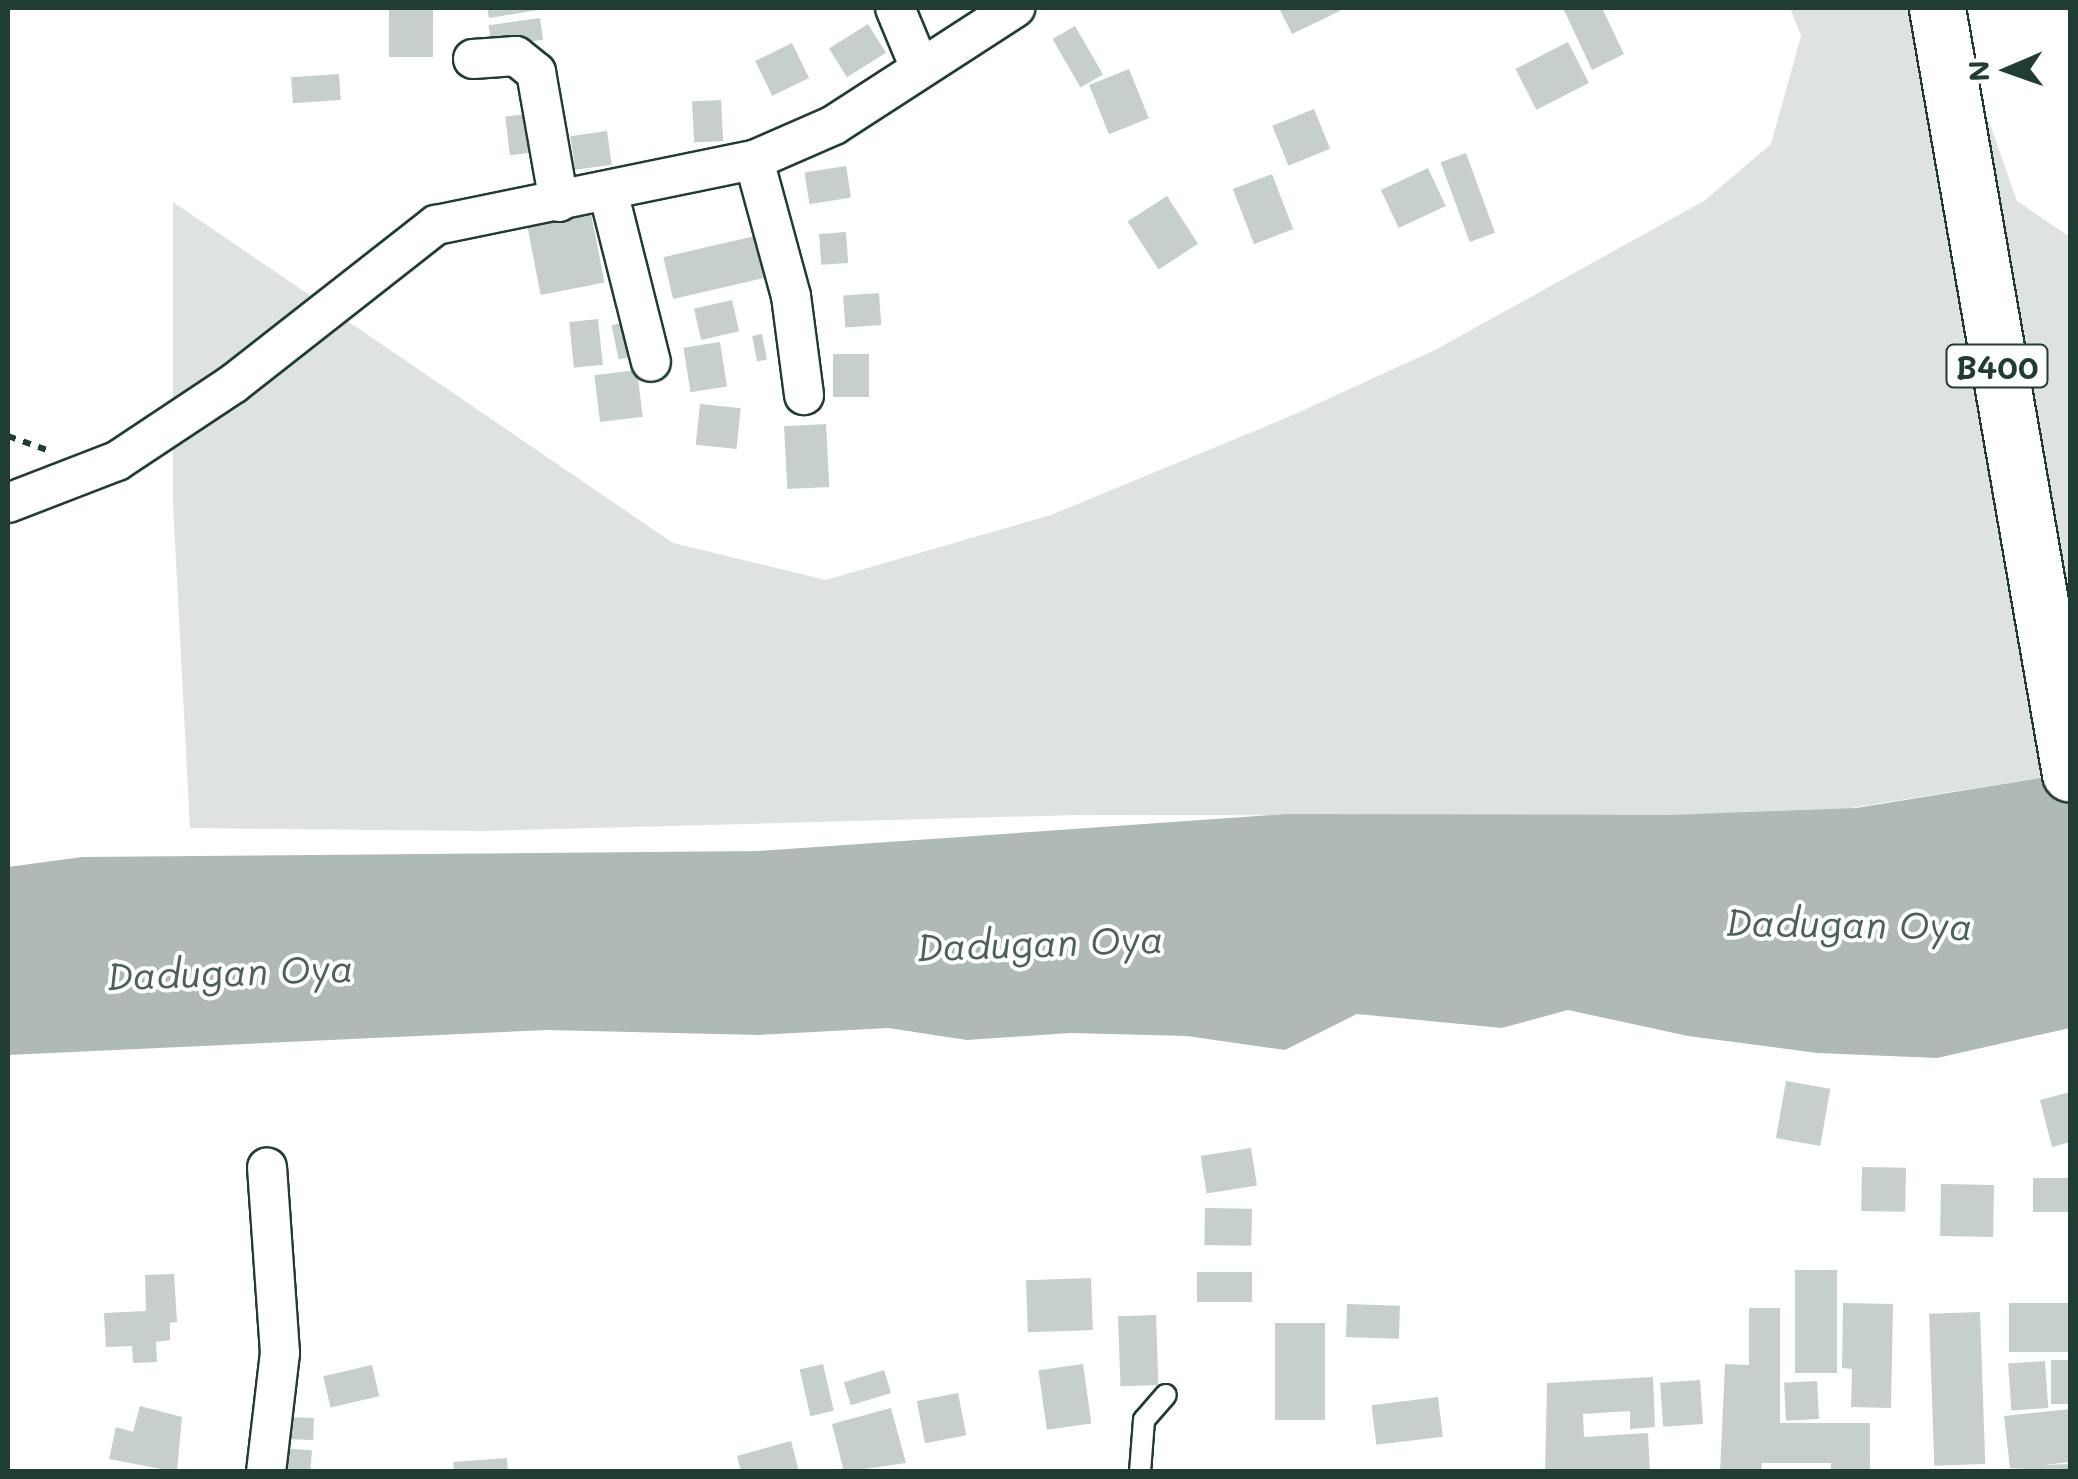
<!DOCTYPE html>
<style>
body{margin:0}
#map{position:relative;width:2078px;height:1479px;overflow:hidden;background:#fff;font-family:Mali,sans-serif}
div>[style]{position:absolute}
.green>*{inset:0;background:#dee3e2}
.water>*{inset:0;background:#afbab7}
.building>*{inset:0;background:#c7cfcc;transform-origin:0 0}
.path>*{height:6px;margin-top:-3px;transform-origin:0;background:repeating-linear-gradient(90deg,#1f3d34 0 8px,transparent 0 16px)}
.roads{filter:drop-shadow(2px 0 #1f3d34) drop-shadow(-2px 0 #1f3d34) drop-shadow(0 2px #1f3d34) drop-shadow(0 -2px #1f3d34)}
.lane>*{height:20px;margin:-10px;padding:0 10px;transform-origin:10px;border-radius:10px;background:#fff}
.street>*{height:38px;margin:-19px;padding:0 19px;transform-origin:19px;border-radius:19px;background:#fff}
.primary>*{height:55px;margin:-27.5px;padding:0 27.5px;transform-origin:27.5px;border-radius:27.5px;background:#fff}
span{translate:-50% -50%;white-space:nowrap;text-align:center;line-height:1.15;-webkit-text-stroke:8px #fff;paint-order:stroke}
.shield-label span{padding:2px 8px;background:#fff;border:2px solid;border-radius:8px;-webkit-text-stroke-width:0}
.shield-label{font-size:32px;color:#1f3d34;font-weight:700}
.water-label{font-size:38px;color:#4a625b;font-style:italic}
.frame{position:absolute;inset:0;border:10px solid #1f3d34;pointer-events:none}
.north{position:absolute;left:1958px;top:20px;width:100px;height:100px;-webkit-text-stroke:8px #fff;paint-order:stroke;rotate:268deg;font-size:28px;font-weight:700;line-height:40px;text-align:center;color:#1f3d34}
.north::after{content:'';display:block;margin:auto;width:35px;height:45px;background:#1f3d34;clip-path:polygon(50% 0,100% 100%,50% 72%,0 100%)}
</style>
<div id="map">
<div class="green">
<i style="clip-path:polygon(1790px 8px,1949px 8px,2017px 201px,2070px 237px,2070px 773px,1800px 816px,1077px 815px,481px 831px,190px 828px,173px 504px,173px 202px,673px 543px,826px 580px,1051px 515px,1286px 418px,1435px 350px,1704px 201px,1771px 144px,1801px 36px)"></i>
</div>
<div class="water">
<i style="clip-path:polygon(2070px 773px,2070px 1028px,1937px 1058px,1817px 1053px,1688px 1036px,1568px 1010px,1502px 1028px,1357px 1014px,1285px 1050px,1187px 1036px,1070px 1033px,967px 1040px,888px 1028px,759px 1035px,546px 1030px,8px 1055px,8px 867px,82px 857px,759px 851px,1288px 814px,1670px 815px,1856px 808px)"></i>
</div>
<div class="building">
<i style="left:389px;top:8px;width:44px;height:49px"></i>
<i style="clip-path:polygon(487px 8px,538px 8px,538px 10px,489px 18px)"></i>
<i style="clip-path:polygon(1279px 8px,1338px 8px,1340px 11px,1292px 34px)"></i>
<i style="clip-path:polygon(1563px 8px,1602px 8px,1624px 54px,1592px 70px)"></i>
<i style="left:540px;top:18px;width:22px;height:52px;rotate:82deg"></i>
<i style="left:868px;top:24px;width:34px;height:46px;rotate:58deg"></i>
<i style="left:1075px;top:26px;width:56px;height:26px;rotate:60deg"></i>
<i style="left:1568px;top:42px;width:46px;height:59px;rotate:63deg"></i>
<i style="left:792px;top:43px;width:39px;height:41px;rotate:64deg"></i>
<i style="left:1129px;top:69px;width:53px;height:43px;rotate:68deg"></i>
<i style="left:339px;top:74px;width:26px;height:48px;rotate:86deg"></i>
<i style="left:721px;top:100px;width:41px;height:29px;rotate:87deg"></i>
<i style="left:1314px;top:109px;width:43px;height:45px;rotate:68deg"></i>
<i style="left:535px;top:113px;width:39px;height:30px;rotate:83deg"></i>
<i style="left:607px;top:131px;width:34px;height:37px;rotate:82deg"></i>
<i style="left:1466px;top:153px;width:85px;height:27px;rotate:70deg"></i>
<i style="left:846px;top:166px;width:32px;height:42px;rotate:81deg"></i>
<i style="left:1428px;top:168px;width:42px;height:52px;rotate:65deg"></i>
<i style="left:1272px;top:174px;width:59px;height:42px;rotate:69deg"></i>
<i style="left:1167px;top:196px;width:57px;height:47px;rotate:57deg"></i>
<i style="left:590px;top:208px;width:76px;height:65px;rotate:79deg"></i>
<i style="left:846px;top:232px;width:31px;height:27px;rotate:86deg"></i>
<i style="left:755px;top:236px;width:43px;height:94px;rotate:77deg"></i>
<i style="left:879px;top:293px;width:32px;height:36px;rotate:86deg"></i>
<i style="left:732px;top:300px;width:32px;height:39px;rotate:77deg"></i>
<i style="left:598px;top:319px;width:46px;height:29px;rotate:84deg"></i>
<i style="left:631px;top:321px;width:35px;height:20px;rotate:78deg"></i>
<i style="left:762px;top:334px;width:26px;height:10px;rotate:79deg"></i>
<i style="left:720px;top:342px;width:45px;height:37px;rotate:81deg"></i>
<i style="left:833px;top:354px;width:36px;height:43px"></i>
<i style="left:637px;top:370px;width:47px;height:43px;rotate:83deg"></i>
<i style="left:700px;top:404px;width:41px;height:41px;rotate:6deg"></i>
<i style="left:826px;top:424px;width:63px;height:42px;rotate:87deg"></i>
<i style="left:1786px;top:1081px;width:45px;height:58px;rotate:10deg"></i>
<i style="clip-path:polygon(2070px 1092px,2070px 1142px,2052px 1147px,2040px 1100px)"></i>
<i style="left:1251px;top:1148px;width:38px;height:51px;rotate:81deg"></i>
<i style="left:1862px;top:1167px;width:44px;height:44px;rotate:1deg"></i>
<i style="left:2070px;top:1178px;width:34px;height:37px;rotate:90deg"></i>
<i style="left:1941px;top:1184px;width:53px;height:52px;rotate:1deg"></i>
<i style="left:1205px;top:1208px;width:47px;height:37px;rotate:1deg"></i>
<i style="left:1795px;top:1270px;width:42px;height:103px"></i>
<i style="left:1197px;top:1272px;width:55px;height:30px"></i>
<i style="clip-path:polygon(174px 1274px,177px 1322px,170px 1323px,170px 1340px,156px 1342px,157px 1362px,133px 1363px,132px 1346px,106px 1347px,104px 1313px,146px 1311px,145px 1275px)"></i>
<i style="left:1091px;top:1278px;width:52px;height:65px;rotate:88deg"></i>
<i style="clip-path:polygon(1843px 1303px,1893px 1304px,1891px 1408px,1851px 1407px,1852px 1369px,1842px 1368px)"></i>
<i style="left:2070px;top:1303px;width:49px;height:61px;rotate:90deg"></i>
<i style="left:1347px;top:1304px;width:53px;height:33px;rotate:2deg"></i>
<i style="clip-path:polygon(1749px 1308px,1780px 1308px,1780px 1423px,1870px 1423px,1870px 1472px,1831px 1472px,1831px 1463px,1762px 1463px,1761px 1472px,1720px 1472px,1725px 1364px,1749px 1365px)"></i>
<i style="left:1980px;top:1312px;width:152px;height:51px;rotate:88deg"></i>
<i style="left:1156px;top:1315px;width:70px;height:38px;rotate:88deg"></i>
<i style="left:1275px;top:1323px;width:50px;height:97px"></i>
<i style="left:2070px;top:1360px;width:44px;height:19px;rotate:90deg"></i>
<i style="left:2045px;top:1361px;width:47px;height:37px;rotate:86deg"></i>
<i style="left:823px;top:1364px;width:48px;height:24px;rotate:77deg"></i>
<i style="left:1083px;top:1364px;width:60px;height:45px;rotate:82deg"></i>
<i style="left:372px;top:1365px;width:32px;height:50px;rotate:77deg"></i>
<i style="left:884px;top:1370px;width:24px;height:42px;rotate:73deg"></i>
<i style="clip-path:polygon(1653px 1377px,1655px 1427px,1630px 1429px,1630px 1411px,1583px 1414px,1584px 1437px,1648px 1433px,1650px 1472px,1545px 1472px,1547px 1383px)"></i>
<i style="left:1700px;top:1380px;width:44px;height:40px;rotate:86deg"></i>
<i style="left:1817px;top:1381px;width:38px;height:33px;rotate:87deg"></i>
<i style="left:958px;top:1393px;width:43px;height:42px;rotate:79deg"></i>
<i style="left:1438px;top:1397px;width:40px;height:67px;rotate:83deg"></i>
<i style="clip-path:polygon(140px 1406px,182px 1417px,177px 1472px,109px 1459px,116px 1427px,133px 1432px)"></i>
<i style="clip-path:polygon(891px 1408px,906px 1463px,844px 1472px,832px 1424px)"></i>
<i style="clip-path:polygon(2070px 1409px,2070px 1462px,2044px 1465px,2070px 1464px,2070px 1472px,2010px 1468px,2004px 1416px)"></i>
<i style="left:282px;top:1417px;width:32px;height:22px;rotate:2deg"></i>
<i style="clip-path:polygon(791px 1441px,799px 1472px,741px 1472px,737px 1456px)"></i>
<i style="left:281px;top:1448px;width:31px;height:24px;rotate:4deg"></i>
<i style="clip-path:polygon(507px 1458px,508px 1472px,454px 1472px,453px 1462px)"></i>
</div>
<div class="path">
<i style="left:8px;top:436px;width:41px;rotate:19.7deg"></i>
</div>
<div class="roads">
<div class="lane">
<i style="left:1140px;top:1472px;width:52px;rotate:-85.6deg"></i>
<i style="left:1144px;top:1420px;width:33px;rotate:-49deg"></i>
</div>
<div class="street">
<i style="left:895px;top:8px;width:65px;rotate:67.4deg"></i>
<i style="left:473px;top:59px;width:43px;rotate:-4deg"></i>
<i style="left:516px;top:56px;width:26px;rotate:39deg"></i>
<i style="left:536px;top:72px;width:132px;rotate:80deg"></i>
<i style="left:754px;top:160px;width:141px;rotate:74.8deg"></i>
<i style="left:791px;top:296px;width:100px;rotate:82.5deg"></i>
<i style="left:608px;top:191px;width:176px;rotate:75.9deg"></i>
<i style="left:8px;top:503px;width:117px;rotate:-21.1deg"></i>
<i style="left:117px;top:461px;width:139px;rotate:-33.6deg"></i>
<i style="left:233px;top:384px;width:258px;rotate:-38.1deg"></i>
<i style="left:436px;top:225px;width:325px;rotate:-11.6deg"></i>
<i style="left:754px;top:160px;width:87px;rotate:-23.6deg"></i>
<i style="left:834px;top:125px;width:216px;rotate:-32.9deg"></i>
<i style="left:266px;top:1472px;width:120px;rotate:-83.3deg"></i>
<i style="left:280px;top:1353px;width:186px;rotate:-94deg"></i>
</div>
<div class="primary">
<i style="left:1937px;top:8px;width:777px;rotate:80.15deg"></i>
</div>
</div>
<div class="shield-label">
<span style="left:1997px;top:366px">B400</span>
</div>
<div class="water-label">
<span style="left:1849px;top:924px;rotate:1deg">Dadugan Oya</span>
<span style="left:1040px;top:943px;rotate:-2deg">Dadugan Oya</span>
<span style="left:230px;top:972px;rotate:-2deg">Dadugan Oya</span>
</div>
<div class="frame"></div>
<div class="north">N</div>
</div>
